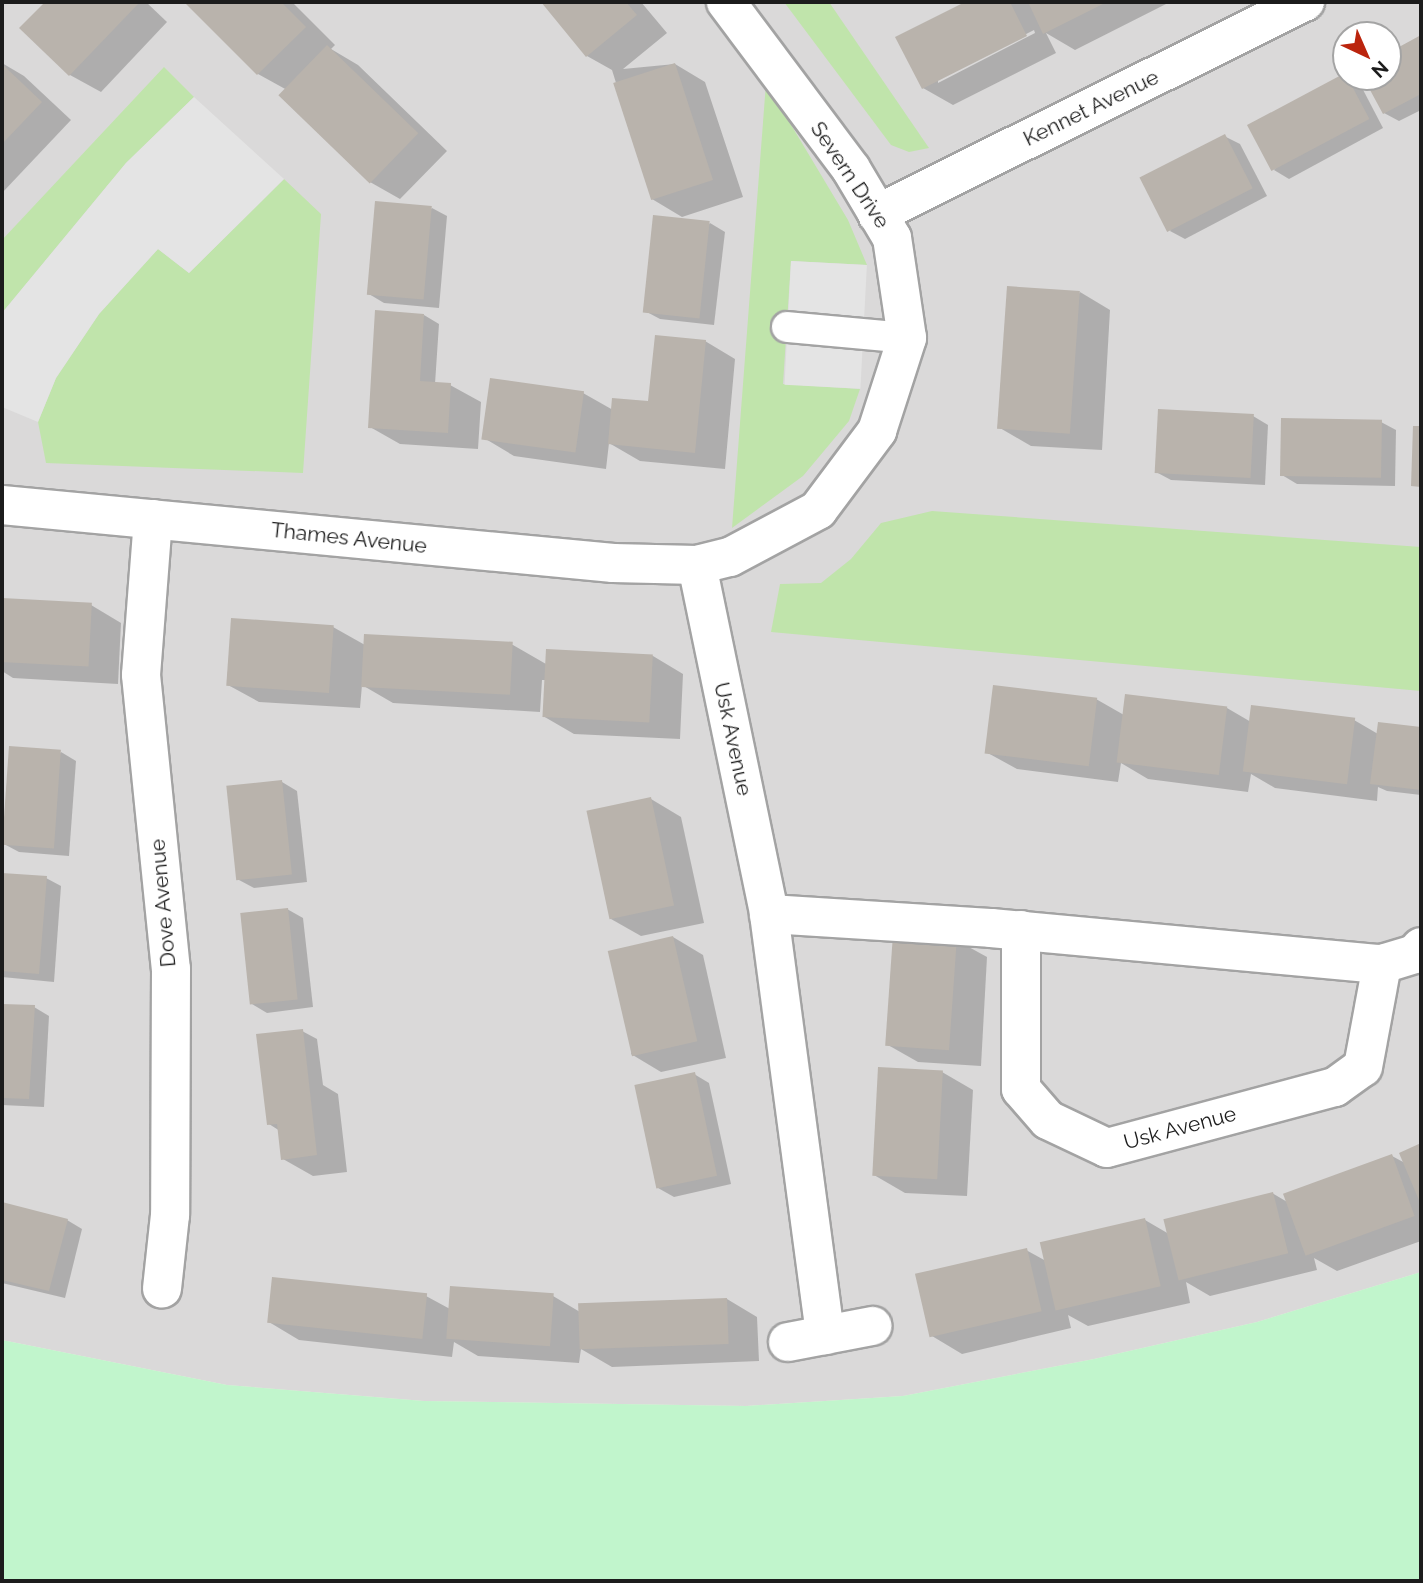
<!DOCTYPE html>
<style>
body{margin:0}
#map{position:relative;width:1423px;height:1583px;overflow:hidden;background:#edebe2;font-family:Raleway,sans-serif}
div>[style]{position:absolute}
.residential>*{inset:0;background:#dad9d9}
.grass>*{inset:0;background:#c0e4ab}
.park>*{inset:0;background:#c1f5cc}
.parking>*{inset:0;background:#e4e4e4;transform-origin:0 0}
.shadow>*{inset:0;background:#0003}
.building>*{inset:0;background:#b9b3ac;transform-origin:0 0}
.roads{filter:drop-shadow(2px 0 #a3a3a3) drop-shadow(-2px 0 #a3a3a3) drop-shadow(0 2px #a3a3a3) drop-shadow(0 -2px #a3a3a3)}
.lane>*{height:30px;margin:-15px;padding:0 15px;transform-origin:15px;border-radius:15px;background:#fff}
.street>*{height:38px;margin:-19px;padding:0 19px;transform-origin:19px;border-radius:19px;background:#fff}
span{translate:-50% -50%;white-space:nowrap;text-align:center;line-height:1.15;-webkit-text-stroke:7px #fff;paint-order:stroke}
.street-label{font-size:21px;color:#1c1c1c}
.frame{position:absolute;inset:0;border:4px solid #1c1c1c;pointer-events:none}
.north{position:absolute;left:1332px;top:21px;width:70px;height:70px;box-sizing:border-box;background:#fff;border:2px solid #a4a4a4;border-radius:50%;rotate:136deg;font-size:19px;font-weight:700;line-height:28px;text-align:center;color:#1c1c1c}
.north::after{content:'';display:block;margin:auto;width:24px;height:32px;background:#bb240d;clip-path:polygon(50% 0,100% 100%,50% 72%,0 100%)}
</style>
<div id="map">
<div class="residential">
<i style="clip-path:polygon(evenodd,2px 2px,1421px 2px,1421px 1272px,1257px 1322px,1094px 1359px,903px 1396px,746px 1406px,424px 1401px,227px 1385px,2px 1340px,2px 2px,1346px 35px,1388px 35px,1388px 77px,1346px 77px,1346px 35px)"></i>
</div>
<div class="grass">
<i style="clip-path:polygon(784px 2px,829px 2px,929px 148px,909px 152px,891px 145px)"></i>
<i style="clip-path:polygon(164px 67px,194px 97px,126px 163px,2px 313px,2px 240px)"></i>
<i style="clip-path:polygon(766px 83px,848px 220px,867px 265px,791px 261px,783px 384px,860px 389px,849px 421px,803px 476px,732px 528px)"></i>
<i style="clip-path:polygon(284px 179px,321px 214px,303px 473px,46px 463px,38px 422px,56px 378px,99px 314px,158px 249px,189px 273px)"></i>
<i style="clip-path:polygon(932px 511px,1421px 547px,1421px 691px,771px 632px,780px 584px,821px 583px,851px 559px,881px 523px)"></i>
</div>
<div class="park">
<i style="clip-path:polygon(1421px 1272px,1421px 1581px,2px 1581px,2px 1340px,227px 1385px,424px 1401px,746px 1406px,903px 1396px,1094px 1359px,1257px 1322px)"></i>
</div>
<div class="parking">
<i style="clip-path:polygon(194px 97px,284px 179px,189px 273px,158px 249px,99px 314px,56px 378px,38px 422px,2px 407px,2px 313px,126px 163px)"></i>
<i style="left:791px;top:261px;width:76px;height:124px;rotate:3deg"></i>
</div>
<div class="shadow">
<i style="clip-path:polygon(47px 2px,146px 2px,167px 22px,101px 92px,70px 75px,22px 28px)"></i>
<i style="clip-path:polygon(186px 2px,292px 2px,335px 45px,331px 49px,358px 65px,447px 151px,400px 199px,370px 182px,287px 90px,258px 74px)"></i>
<i style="clip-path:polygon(543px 2px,641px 2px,667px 33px,623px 69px,675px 64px,705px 82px,743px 197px,682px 217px,652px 199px,612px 70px,587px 56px)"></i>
<i style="clip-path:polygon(evenodd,969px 2px,1030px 3px,1170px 2px,1075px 50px,1046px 33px,1056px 53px,953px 105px,923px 88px,898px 38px,969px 2px,1034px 30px,1035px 33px,938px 83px,938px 79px,1034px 30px)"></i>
<i style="clip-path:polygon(1421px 38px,1421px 110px,1399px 121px,1384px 113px,1365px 77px,1388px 77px,1388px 55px)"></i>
<i style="clip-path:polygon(2px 63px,24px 76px,71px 120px,2px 193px)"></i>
<i style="clip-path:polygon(1346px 77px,1360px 84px,1383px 128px,1289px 179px,1274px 170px)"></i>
<i style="clip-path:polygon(1224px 136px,1240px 144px,1267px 196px,1185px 239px,1170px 231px)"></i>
<i style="clip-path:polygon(432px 208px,447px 216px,439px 308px,384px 303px,369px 294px)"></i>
<i style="clip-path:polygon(710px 223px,725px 232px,714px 325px,660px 319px,645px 311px)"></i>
<i style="clip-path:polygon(1080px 292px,1110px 310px,1102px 450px,1031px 446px,1000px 428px)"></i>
<i style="clip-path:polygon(424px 315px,439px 324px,435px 384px,450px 385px,481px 402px,478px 449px,400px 444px,370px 427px)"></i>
<i style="clip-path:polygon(705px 341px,735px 359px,725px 469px,640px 461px,609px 443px,606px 469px,514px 456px,484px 438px,583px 393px,613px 410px,650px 403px)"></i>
<i style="clip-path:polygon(1253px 416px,1268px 425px,1265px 485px,1171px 480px,1156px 472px)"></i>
<i style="clip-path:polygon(1381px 422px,1396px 430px,1395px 486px,1297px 484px,1282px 475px)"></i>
<i style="clip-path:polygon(2px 599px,91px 605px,121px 623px,118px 684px,13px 678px,2px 671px)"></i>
<i style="clip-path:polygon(333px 627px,365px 645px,513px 645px,546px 664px,547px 650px,653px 656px,683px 674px,680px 739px,574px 734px,543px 716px,546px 680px,542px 680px,540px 712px,393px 703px,362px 685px,360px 708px,259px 702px,228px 685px)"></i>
<i style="clip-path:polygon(1096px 699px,1124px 715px,1227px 708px,1251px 722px,1354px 720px,1378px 734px,1379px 723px,1421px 729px,1421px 795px,1387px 791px,1378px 787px,1377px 801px,1275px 788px,1251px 774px,1248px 792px,1148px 779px,1121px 763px,1118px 782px,1017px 769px,986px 752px)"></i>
<i style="clip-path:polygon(61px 752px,76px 761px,69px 856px,19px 852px,4px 844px)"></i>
<i style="clip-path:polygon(282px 782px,297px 791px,307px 882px,254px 888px,239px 880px)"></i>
<i style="clip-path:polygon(651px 799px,681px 817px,704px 923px,641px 936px,611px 919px)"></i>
<i style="clip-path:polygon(2px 875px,46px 878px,61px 886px,54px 982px,2px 977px)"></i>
<i style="clip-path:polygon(287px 909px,303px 918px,313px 1007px,267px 1013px,252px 1004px)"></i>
<i style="clip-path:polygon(673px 937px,703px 955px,726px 1058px,661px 1072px,631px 1054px)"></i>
<i style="clip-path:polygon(956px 940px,987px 957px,981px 1066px,918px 1062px,888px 1045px)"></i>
<i style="clip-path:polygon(2px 1006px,34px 1007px,49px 1016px,44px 1107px,2px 1105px)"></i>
<i style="clip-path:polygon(302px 1031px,317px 1039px,323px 1085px,338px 1094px,347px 1172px,313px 1176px,283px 1159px,280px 1131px,269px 1124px)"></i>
<i style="clip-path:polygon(942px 1072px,973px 1090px,967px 1196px,905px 1193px,874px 1175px)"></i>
<i style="clip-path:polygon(694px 1074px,709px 1083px,731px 1184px,674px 1197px,658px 1188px)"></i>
<i style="clip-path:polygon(1421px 1145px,1421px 1241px,1337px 1271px,1314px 1258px,1317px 1270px,1210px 1296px,1186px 1282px,1190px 1303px,1088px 1326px,1068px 1315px,1071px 1328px,962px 1354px,932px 1336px,1026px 1250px,1046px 1261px,1145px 1220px,1169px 1234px,1272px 1193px,1289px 1203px,1392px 1156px,1405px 1163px,1401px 1154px)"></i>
<i style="clip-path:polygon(2px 1204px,67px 1220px,82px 1229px,65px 1298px,2px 1283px)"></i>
<i style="clip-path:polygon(426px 1296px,450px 1309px,553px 1296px,580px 1312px,727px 1299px,757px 1317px,759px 1361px,612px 1367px,581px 1349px,579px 1363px,478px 1356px,454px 1342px,452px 1357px,299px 1340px,269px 1322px)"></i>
</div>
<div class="building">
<i style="clip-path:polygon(45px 2px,136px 2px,138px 4px,69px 76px,19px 28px)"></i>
<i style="clip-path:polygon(184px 2px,281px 2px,306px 27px,257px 75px)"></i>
<i style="clip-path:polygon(541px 2px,626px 2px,637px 15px,586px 57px)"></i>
<i style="clip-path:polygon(965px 2px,1010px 2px,1027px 36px,922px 89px,895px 37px)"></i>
<i style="clip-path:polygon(1028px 2px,1107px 2px,1043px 34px)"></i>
<i style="clip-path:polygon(1421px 35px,1421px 94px,1383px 114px,1363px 77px,1388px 77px,1388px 53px)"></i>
<i style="left:327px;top:45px;width:127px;height:70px;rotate:44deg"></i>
<i style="left:675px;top:63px;width:123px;height:65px;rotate:72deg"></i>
<i style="clip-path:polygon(2px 64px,42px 102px,2px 144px)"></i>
<i style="left:1345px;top:73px;width:52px;height:111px;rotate:62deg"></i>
<i style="left:1225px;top:134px;width:61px;height:96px;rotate:63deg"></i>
<i style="left:375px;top:201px;width:57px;height:94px;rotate:5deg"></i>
<i style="left:653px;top:215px;width:57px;height:98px;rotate:6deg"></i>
<i style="left:1007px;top:286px;width:73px;height:143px;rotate:4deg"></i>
<i style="clip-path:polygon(375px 310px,424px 314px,420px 381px,451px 383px,448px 433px,368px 428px)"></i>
<i style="clip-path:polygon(655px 335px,706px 340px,695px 453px,608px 444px,612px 398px,648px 401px)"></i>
<i style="left:490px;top:378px;width:95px;height:62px;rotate:8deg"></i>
<i style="left:1158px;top:409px;width:96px;height:64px;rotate:3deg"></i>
<i style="left:1281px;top:418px;width:101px;height:58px;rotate:1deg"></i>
<i style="clip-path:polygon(1413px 426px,1421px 426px,1421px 487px,1411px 486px)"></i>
<i style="left:2px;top:598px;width:90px;height:64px;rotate:3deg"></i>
<i style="left:231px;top:618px;width:103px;height:68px;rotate:4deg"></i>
<i style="left:364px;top:634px;width:149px;height:53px;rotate:3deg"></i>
<i style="left:546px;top:649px;width:107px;height:68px;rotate:3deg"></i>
<i style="left:993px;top:685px;width:105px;height:69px;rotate:7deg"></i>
<i style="left:1125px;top:694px;width:103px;height:69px;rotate:7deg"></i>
<i style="left:1251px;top:705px;width:105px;height:67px;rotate:7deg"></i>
<i style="clip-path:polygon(1378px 722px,1421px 727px,1421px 790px,1370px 784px)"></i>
<i style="left:9px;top:746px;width:52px;height:99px;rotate:4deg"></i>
<i style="left:282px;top:780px;width:95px;height:56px;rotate:84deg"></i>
<i style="left:651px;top:797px;width:111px;height:66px;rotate:78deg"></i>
<i style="clip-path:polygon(2px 873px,47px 876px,39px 974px,2px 971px)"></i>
<i style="left:288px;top:908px;width:92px;height:48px;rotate:84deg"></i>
<i style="left:893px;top:934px;width:64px;height:112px;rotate:4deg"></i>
<i style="left:673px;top:936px;width:108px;height:67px;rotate:77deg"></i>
<i style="clip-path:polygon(2px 1004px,35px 1005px,29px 1099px,2px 1098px)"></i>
<i style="clip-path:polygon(303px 1029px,317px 1155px,281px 1160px,277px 1124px,267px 1125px,256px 1034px)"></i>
<i style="left:878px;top:1067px;width:65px;height:109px;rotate:3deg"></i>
<i style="left:695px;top:1072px;width:106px;height:62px;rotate:78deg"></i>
<i style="clip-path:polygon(1421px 1143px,1421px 1205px,1399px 1153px)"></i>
<i style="left:1392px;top:1154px;width:66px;height:116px;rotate:70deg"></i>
<i style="left:1273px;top:1192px;width:63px;height:113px;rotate:76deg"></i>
<i style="clip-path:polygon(2px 1202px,68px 1219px,49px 1291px,2px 1280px)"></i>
<i style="left:1145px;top:1218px;width:70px;height:108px;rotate:77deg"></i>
<i style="left:1027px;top:1248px;width:65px;height:115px;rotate:77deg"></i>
<i style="left:272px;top:1277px;width:156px;height:46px;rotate:6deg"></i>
<i style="left:450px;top:1286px;width:104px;height:53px;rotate:4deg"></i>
<i style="left:727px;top:1298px;width:46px;height:149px;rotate:88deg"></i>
</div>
<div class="roads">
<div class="lane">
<i style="left:787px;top:327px;width:121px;rotate:5.2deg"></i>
</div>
<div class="street">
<i style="left:877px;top:214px;width:478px;rotate:-26.4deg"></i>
<i style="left:2px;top:505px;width:614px;rotate:5.42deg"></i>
<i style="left:613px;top:563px;width:84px;rotate:1.4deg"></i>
<i style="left:697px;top:565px;width:34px;rotate:-14deg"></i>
<i style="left:730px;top:557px;width:100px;rotate:-28.1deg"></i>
<i style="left:818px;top:510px;width:99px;rotate:-53.2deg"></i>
<i style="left:877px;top:431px;width:98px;rotate:-72.1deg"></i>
<i style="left:907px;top:338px;width:101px;rotate:-98.5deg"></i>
<i style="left:892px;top:238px;width:80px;rotate:-120.7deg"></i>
<i style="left:851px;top:169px;width:209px;rotate:-126.8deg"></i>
<i style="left:153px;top:519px;width:156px;rotate:94.4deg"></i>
<i style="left:141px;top:675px;width:296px;rotate:84.2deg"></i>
<i style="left:171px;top:969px;width:246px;rotate:90.2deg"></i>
<i style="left:170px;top:1215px;width:74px;rotate:96.2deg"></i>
<i style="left:697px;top:565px;width:356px;rotate:78.3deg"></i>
<i style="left:769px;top:914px;width:222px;rotate:3.6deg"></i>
<i style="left:991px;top:928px;width:393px;rotate:5.3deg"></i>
<i style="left:1382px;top:964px;width:34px;rotate:-17deg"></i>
<i style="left:1415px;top:954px;width:9px;rotate:-49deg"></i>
<i style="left:769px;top:914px;width:425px;rotate:82.4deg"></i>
<i style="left:1021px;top:930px;width:159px;rotate:90deg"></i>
<i style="left:1021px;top:1089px;width:41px;rotate:48.9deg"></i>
<i style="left:1048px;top:1120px;width:65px;rotate:25.4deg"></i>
<i style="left:1107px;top:1148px;width:236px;rotate:-15deg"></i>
<i style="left:1335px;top:1087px;width:34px;rotate:-36deg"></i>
<i style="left:1363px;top:1067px;width:105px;rotate:-79.5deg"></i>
<i style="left:788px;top:1342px;width:86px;rotate:-10.8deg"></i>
</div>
</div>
<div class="street-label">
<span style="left:1091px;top:108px;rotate:-26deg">Kennet Avenue</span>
<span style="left:850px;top:175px;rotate:56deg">Severn Drive</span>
<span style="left:349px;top:538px;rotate:6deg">Thames Avenue</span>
<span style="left:733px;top:739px;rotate:78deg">Usk Avenue</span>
<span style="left:163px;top:903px;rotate:-95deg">Dove Avenue</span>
<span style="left:1180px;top:1128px;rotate:-15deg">Usk Avenue</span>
</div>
<div class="frame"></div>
<div class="north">N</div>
</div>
